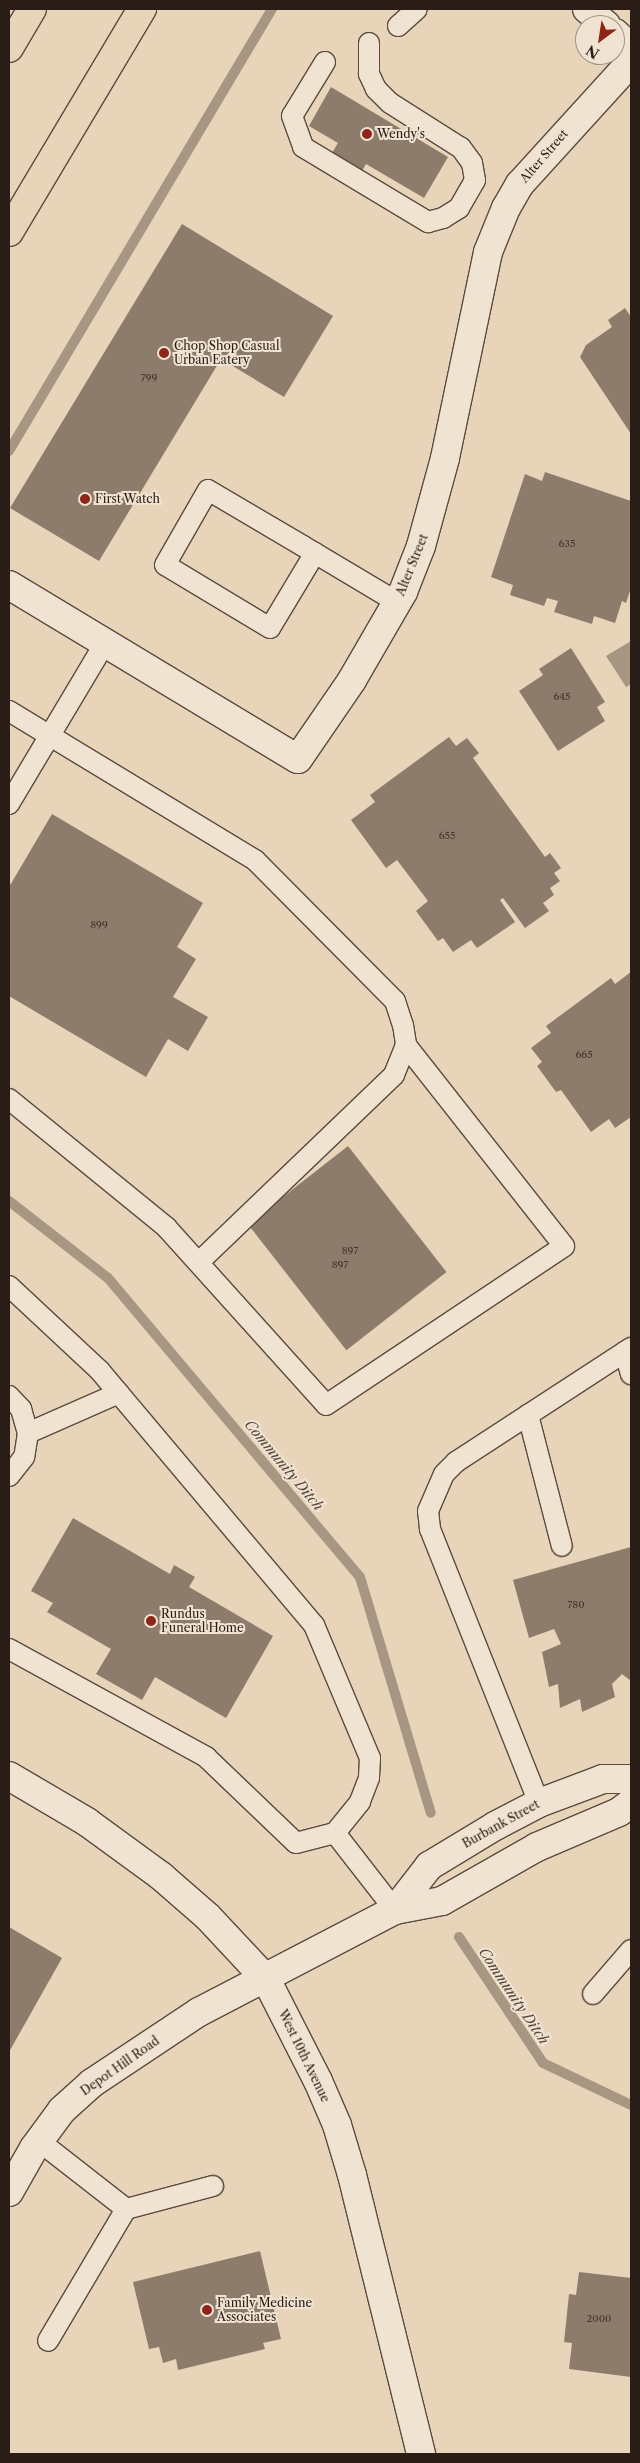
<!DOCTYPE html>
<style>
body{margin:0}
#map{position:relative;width:640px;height:2463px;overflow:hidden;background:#e8d4b9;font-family:"Libre Caslon Text",serif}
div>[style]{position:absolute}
.water>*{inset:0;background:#a79682}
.stream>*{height:10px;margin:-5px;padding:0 5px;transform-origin:5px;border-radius:5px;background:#a79682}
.building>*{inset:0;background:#8d7c6c;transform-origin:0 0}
.roads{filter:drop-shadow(1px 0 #5a4b40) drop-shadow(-1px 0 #5a4b40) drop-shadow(0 1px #5a4b40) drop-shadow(0 -1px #5a4b40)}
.service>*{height:20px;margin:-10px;padding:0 10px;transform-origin:10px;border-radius:10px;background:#f0e3d2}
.minor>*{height:28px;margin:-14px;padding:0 14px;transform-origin:14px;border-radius:14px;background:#f0e3d2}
.primary>*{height:28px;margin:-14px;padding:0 14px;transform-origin:14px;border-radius:14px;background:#e8d4b9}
.dots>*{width:14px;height:14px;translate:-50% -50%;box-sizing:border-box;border:2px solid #f0e3d2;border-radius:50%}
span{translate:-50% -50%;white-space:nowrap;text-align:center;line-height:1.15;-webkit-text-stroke:4px #f0e3d2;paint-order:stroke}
.number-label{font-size:10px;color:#43352d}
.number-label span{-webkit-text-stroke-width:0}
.poi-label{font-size:12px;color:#2a1d18}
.left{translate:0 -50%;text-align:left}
.street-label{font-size:12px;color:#2a1d18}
.water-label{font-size:14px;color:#56473d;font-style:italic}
.frame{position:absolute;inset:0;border:10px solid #2a1d18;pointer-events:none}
.north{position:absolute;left:575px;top:15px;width:50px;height:50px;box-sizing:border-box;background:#f0e3d2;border:1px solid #a19488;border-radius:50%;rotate:211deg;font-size:14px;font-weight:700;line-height:20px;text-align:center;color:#2a1d18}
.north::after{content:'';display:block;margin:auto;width:18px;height:22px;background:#8f2418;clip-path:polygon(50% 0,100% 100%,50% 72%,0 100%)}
</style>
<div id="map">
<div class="water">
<i style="clip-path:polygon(631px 641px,631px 684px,626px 687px,606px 656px)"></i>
</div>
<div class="stream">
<i style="left:9px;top:451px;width:514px;rotate:-59.25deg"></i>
<i style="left:9px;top:1201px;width:125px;rotate:37.9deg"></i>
<i style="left:108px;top:1278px;width:391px;rotate:49.9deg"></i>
<i style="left:360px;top:1577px;width:246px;rotate:73.3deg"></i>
<i style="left:459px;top:1937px;width:151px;rotate:56.3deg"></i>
<i style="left:543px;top:2063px;width:98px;rotate:25.5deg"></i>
</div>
<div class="building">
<i style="clip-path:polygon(331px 87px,448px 157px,424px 198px,366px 164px,362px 171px,332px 153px,338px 143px,309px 126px)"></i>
<i style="clip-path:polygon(182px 224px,333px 316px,284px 397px,221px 359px,99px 561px,10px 508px)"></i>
<i style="clip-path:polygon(625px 308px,631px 317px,631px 434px,580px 357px,586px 345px,612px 327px,608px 320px)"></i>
<i style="clip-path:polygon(545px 472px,631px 501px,631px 588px,626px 603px,622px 601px,615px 623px,594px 616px,592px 624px,554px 612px,558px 601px,547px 598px,544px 606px,510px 595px,513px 585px,491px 577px,525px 474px,542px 481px)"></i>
<i style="clip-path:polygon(571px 648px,605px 702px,597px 707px,605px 721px,558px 751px,519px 691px,543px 675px,539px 669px)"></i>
<i style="clip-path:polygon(449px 737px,456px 746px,467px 738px,479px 753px,473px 758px,545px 857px,550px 853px,561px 868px,554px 873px,560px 881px,550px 888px,554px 895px,543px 903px,549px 911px,525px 928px,503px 898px,500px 900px,515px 922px,477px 948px,471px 940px,453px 952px,443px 938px,438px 941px,416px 911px,428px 901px,397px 860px,386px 868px,351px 820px,375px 802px,370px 795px)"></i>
<i style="clip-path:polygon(52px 814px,203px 903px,177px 947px,196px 959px,173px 997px,208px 1017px,188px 1051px,168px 1039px,146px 1077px,9px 996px,9px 887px)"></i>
<i style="clip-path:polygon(631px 972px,631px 1117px,615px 1128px,609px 1119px,591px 1132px,561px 1090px,556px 1092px,537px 1066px,542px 1062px,531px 1048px,551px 1033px,546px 1026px,611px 978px,615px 984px)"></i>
<i style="left:348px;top:1146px;width:160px;height:127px;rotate:52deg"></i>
<i style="clip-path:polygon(73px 1518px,170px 1574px,174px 1565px,195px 1577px,189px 1587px,273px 1636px,226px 1718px,155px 1677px,142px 1700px,96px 1674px,111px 1649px,47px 1612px,53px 1603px,31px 1591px)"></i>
<i style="clip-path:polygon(631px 1547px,631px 1681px,622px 1674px,612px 1684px,615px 1697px,582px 1712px,580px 1699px,560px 1708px,558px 1684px,549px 1687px,542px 1652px,561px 1644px,554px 1629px,529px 1638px,513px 1580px)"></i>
<i style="clip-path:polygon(9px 1927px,62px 1958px,9px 2052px)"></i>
<i style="clip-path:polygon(260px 2251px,281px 2339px,263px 2343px,265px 2349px,178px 2370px,176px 2359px,163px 2363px,159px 2347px,149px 2349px,133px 2282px)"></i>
<i style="clip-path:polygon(579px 2272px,631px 2278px,631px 2377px,569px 2369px,572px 2343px,564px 2342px,569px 2294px,576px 2295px)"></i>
</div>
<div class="roads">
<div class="service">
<i style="left:398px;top:26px;width:25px;rotate:-42deg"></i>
<i style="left:325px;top:62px;width:63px;rotate:121.4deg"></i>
<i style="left:292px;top:116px;width:33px;rotate:70deg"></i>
<i style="left:303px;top:147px;width:146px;rotate:31deg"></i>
<i style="left:428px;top:222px;width:16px;rotate:-15deg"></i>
<i style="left:443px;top:218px;width:19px;rotate:-32deg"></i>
<i style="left:459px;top:208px;width:32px;rotate:-60deg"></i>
<i style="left:475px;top:180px;width:17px;rotate:-100deg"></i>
<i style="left:472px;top:163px;width:19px;rotate:-126deg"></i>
<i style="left:461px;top:148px;width:84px;rotate:-147.6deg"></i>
<i style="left:390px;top:103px;width:20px;rotate:-135deg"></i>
<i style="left:376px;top:89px;width:17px;rotate:-115deg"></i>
<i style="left:369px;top:74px;width:31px;rotate:-90deg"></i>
<i style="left:315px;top:553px;width:87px;rotate:121deg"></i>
<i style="left:270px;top:628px;width:122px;rotate:-149deg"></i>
<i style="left:165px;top:565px;width:86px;rotate:-60.2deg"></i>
<i style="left:208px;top:490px;width:110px;rotate:30.5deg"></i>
<i style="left:303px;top:546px;width:109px;rotate:30.8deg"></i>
<i style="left:9px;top:711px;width:288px;rotate:31.2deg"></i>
<i style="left:255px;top:860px;width:199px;rotate:45.2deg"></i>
<i style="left:395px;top:1001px;width:25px;rotate:72deg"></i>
<i style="left:403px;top:1025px;width:20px;rotate:81deg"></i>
<i style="left:406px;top:1045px;width:32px;rotate:112deg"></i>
<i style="left:394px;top:1075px;width:270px;rotate:136.2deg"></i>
<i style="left:9px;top:804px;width:187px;rotate:-59.2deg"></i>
<i style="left:9px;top:1099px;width:203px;rotate:39.2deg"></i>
<i style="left:166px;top:1227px;width:239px;rotate:48deg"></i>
<i style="left:326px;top:1405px;width:286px;rotate:-33.7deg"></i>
<i style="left:564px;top:1246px;width:256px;rotate:-128.2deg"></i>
<i style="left:9px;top:1286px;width:125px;rotate:43deg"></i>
<i style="left:100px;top:1371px;width:332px;rotate:49.9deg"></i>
<i style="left:314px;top:1625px;width:144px;rotate:67.2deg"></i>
<i style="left:370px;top:1758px;width:20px;rotate:93deg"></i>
<i style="left:369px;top:1778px;width:26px;rotate:111deg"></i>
<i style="left:360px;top:1802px;width:40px;rotate:129deg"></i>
<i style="left:335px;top:1833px;width:98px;rotate:52.1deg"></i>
<i style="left:625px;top:1352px;width:23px;rotate:75deg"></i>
<i style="left:9px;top:1396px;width:18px;rotate:47deg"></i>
<i style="left:21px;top:1409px;width:25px;rotate:74deg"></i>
<i style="left:28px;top:1433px;width:24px;rotate:99deg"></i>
<i style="left:24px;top:1457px;width:24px;rotate:128deg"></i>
<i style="left:528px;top:1415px;width:135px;rotate:75.5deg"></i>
<i style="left:28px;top:1433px;width:99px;rotate:-23.7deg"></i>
<i style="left:9px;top:1649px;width:225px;rotate:28.7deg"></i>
<i style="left:206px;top:1757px;width:124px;rotate:43.7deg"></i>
<i style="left:296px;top:1843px;width:40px;rotate:-14.4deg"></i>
<i style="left:539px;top:1803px;width:295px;rotate:-111.7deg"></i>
<i style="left:430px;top:1529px;width:18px;rotate:-96deg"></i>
<i style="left:428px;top:1511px;width:40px;rotate:-66.6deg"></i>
<i style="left:444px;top:1474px;width:17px;rotate:-45deg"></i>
<i style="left:456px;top:1462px;width:209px;rotate:-33.1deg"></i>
<i style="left:593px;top:1994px;width:58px;rotate:-49.2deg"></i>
<i style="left:39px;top:2141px;width:110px;rotate:38deg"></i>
<i style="left:126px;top:2209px;width:153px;rotate:120.6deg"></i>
<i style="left:126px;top:2209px;width:90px;rotate:-14.8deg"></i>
</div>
<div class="minor">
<i style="left:587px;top:9px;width:25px;rotate:40deg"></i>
<i style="left:615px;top:33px;width:22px;rotate:43deg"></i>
<i style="left:9px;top:585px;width:337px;rotate:31.1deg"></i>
<i style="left:298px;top:759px;width:96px;rotate:-55.6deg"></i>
<i style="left:352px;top:680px;width:102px;rotate:-59.9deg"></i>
<i style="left:403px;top:592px;width:49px;rotate:-68.6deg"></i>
<i style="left:421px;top:546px;width:91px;rotate:-74.7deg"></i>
<i style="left:445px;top:458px;width:210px;rotate:-78.2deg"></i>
<i style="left:488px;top:252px;width:48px;rotate:-67.8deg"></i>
<i style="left:506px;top:208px;width:28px;rotate:-60deg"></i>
<i style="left:520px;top:184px;width:165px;rotate:-47.7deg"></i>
<i style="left:9px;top:1776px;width:91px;rotate:30.5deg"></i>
<i style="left:87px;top:1822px;width:92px;rotate:36.1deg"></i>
<i style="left:161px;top:1876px;width:62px;rotate:41.1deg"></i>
<i style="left:208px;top:1917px;width:85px;rotate:46.9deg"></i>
<i style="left:266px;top:1979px;width:114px;rotate:63deg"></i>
<i style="left:318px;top:2081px;width:48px;rotate:66.6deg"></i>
<i style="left:337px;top:2125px;width:52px;rotate:73.3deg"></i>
<i style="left:352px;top:2175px;width:287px;rotate:76.1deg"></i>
<i style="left:395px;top:1910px;width:56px;rotate:-52.3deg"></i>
<i style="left:429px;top:1866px;width:77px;rotate:-31.2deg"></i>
<i style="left:495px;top:1826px;width:50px;rotate:-27.6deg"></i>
<i style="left:539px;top:1803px;width:68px;rotate:-20.6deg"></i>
<i style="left:603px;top:1779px;width:28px"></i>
<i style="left:9px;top:2192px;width:51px;rotate:-60.4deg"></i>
<i style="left:34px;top:2148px;width:47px;rotate:-53.6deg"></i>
<i style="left:62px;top:2110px;width:40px;rotate:-42deg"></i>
<i style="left:92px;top:2083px;width:128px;rotate:-33.6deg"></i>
<i style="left:199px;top:2012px;width:221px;rotate:-27.5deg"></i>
<i style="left:395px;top:1910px;width:48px;rotate:-10.8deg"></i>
<i style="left:442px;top:1901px;width:109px;rotate:-29.6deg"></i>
<i style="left:537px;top:1847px;width:89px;rotate:-23.1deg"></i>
<i style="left:619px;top:1812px;width:15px;rotate:-37deg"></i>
</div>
<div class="primary">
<i style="left:9px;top:48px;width:45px;rotate:-59.5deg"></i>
<i style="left:9px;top:232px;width:260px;rotate:-59.2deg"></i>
</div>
</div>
<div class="dots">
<i style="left:367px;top:134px;background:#8f2418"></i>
<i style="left:164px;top:353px;background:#8f2418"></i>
<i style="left:85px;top:499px;background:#8f2418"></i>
<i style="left:151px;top:1621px;background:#8f2418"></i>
<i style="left:207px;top:2310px;background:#8f2418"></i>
</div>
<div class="number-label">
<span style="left:149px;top:378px">799</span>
<span style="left:567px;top:544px">635</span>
<span style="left:562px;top:697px">645</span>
<span style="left:447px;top:836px">655</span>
<span style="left:99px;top:925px">899</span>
<span style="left:584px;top:1055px">665</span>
<span style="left:350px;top:1251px">897</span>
<span style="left:340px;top:1265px">897</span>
<span style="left:576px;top:1605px">780</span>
<span style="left:599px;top:2319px">2000</span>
</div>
<div class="poi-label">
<span class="left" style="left:377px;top:134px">Wendy's</span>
<span class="left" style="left:174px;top:353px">Chop Shop Casual<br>Urban Eatery</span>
<span class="left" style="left:95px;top:499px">First Watch</span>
<span class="left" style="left:161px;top:1621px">Rundus<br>Funeral Home</span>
<span class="left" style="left:217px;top:2310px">Family Medicine<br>Associates</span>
</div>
<div class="street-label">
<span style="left:544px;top:156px;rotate:-49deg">Alter Street</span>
<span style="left:412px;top:565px;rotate:-68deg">Alter Street</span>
<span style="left:501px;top:1824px;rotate:-29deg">Burbank Street</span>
<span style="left:304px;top:2056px;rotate:64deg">West 10th Avenue</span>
<span style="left:120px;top:2066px;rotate:-35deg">Depot Hill Road</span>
</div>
<div class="water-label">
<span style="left:284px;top:1465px;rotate:50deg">Community Ditch</span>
<span style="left:514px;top:1996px;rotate:56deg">Community Ditch</span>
</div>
<div class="frame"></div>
<div class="north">N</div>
</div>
